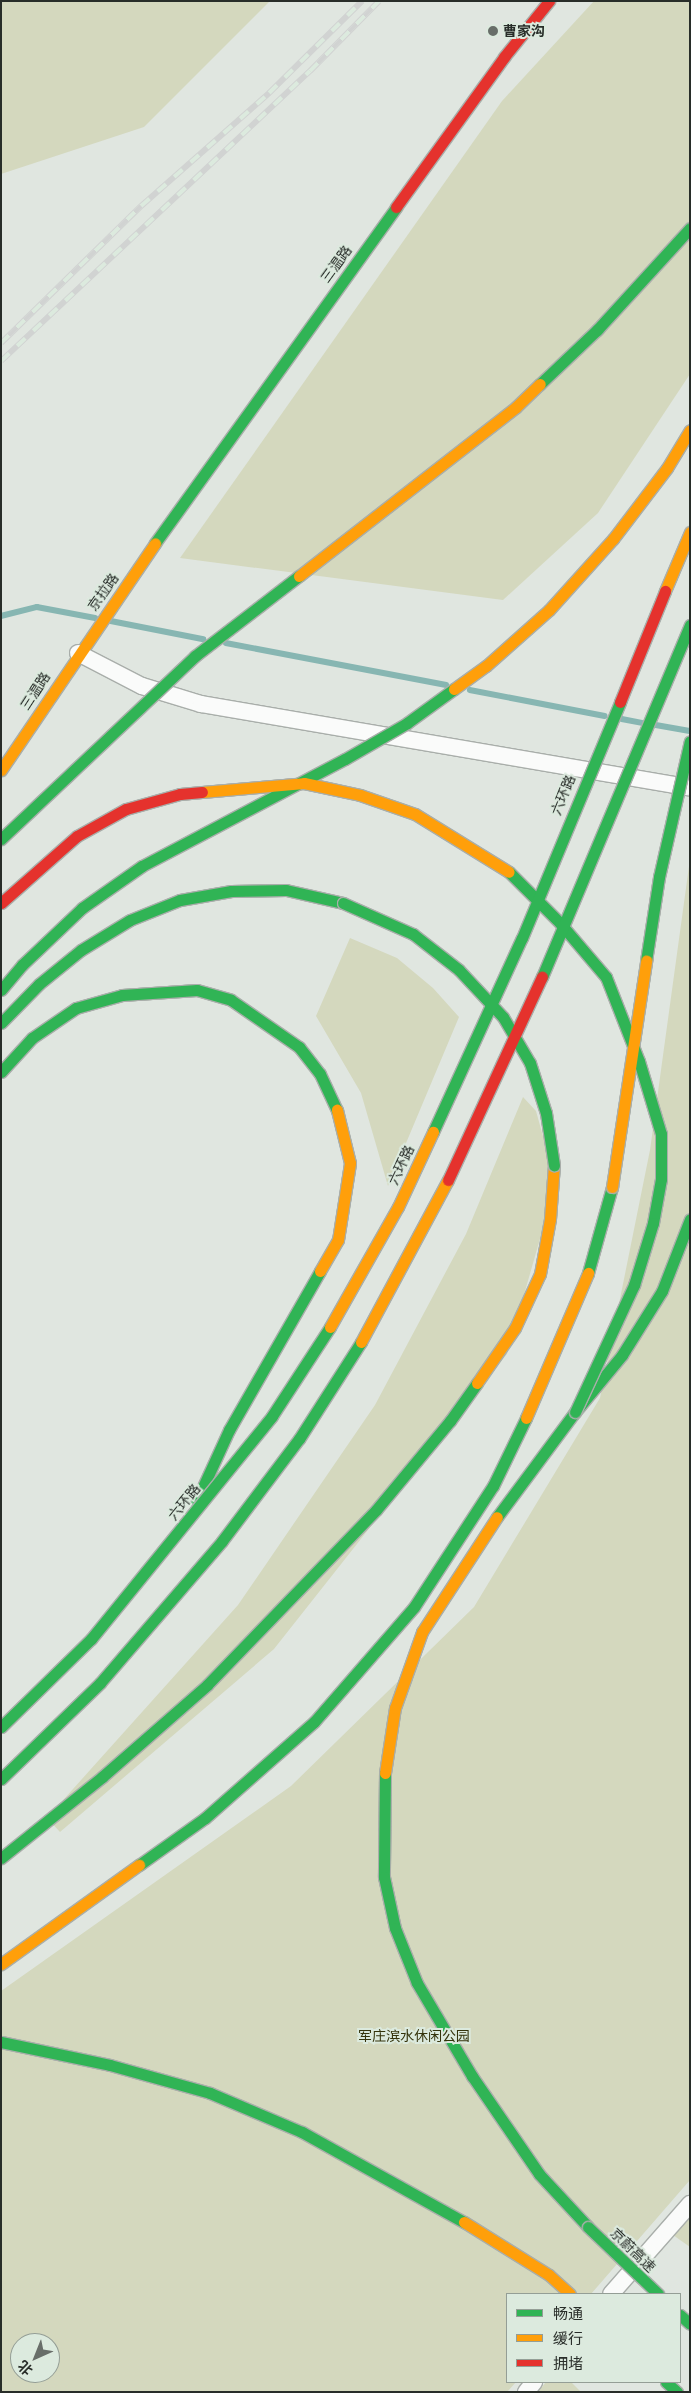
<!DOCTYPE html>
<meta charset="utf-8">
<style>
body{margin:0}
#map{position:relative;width:691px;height:2393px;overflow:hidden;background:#e0e6e0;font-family:Helvetica,"Noto Sans SC",sans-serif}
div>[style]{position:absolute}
.green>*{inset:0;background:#d4d8be}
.stream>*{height:5.5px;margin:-2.75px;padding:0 2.75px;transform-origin:2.75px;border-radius:2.75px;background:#87b6b2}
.roads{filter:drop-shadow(1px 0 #a9aeaa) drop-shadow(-1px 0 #a9aeaa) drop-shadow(0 1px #a9aeaa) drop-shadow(0 -1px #a9aeaa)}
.street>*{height:16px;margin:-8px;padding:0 8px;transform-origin:8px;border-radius:8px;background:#fafbfa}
.fast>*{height:11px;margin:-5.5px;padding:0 5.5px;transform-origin:5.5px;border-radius:5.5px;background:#30b455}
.slow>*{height:11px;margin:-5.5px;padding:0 5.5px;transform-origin:5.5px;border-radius:5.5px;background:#ff9f0a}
.jam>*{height:11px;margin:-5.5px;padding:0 5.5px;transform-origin:5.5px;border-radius:5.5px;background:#e5322d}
.rail>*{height:5.5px;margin-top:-2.75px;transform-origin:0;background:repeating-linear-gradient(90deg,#dceade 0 11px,#d1d3d2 0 22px);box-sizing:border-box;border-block:1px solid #d1d3d2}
.bridges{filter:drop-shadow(1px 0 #a9aeaa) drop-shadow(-1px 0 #a9aeaa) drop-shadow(0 1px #a9aeaa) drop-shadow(0 -1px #a9aeaa)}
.fast-bridge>*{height:11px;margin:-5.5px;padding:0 5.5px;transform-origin:5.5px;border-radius:5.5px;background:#30b455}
.slow-bridge>*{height:11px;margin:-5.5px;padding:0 5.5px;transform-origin:5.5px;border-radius:5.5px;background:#ff9f0a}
.jam-bridge>*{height:11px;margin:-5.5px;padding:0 5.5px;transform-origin:5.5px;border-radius:5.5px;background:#e5322d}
.dots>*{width:14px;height:14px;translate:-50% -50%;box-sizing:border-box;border:2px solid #dceade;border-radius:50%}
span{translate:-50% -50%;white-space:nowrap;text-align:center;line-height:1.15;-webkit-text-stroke:4px #dceade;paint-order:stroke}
.poi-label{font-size:14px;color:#282d29;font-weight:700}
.left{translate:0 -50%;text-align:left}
.street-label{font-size:14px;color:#282d29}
.park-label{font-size:14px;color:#34330b}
.frame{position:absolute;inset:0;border:2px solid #282d29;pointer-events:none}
.legend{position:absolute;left:506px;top:2293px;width:175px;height:90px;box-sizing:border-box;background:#dceade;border:1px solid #949e96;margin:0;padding:6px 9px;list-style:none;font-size:15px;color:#282d29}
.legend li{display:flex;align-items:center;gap:10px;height:25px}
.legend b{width:25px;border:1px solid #949e96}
.north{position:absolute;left:10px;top:2333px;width:50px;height:50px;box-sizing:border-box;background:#dceade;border:1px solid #949e96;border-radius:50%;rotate:224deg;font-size:14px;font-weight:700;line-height:20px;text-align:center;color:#282d29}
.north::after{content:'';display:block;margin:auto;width:18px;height:22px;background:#686e69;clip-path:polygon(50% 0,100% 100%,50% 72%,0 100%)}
</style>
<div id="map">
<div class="green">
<i style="clip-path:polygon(1px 1px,270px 1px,144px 127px,1px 174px)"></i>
<i style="clip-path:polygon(594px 1px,690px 1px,690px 374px,598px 513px,503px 600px,180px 558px,502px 101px)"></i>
<i style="clip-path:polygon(evenodd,690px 859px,690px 2180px,591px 2294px,507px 2294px,507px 2382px,516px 2382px,507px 2392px,1px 2392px,1px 1991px,291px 1786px,474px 1607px,600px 1398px,650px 1150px,690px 859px,20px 2343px,50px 2343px,50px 2373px,20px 2373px,20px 2343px)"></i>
<i style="clip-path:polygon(350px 938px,397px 958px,433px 988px,459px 1017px,388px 1186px,361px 1093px,316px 1016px)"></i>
<i style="clip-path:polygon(523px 1097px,536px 1111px,556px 1183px,507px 1354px,274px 1649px,60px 1832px,47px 1818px,238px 1605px,375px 1405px,466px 1234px)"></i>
<i style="clip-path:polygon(690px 2217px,690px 2247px,673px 2235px)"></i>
<i style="clip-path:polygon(546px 2382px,571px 2382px,581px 2392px,538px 2392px)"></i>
</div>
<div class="stream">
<i style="left:1px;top:616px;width:37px;rotate:-14deg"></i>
<i style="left:37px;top:607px;width:59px;rotate:10.7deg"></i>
<i style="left:111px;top:621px;width:94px;rotate:11.1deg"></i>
<i style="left:226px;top:643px;width:224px;rotate:10.8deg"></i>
<i style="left:470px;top:690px;width:137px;rotate:10.9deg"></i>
<i style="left:622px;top:719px;width:20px;rotate:11deg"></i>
<i style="left:656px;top:725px;width:34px;rotate:10deg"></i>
</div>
<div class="roads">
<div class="street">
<i style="left:78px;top:653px;width:72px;rotate:27.3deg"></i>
<i style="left:142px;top:686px;width:62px;rotate:17deg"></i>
<i style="left:201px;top:704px;width:494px;rotate:9.7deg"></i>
<i style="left:611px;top:2294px;width:120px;rotate:-48.7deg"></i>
<i style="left:526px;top:2392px;width:13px;rotate:-51deg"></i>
</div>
<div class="fast">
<i style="left:155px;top:543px;width:413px;rotate:-54.3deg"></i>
<i style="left:1px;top:1023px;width:54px;rotate:-45.7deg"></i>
<i style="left:39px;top:984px;width:54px;rotate:-39deg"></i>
<i style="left:81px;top:950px;width:57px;rotate:-31.5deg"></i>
<i style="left:130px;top:920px;width:54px;rotate:-21.8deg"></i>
<i style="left:180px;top:900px;width:52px;rotate:-10deg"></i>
<i style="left:231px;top:891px;width:55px;rotate:-1deg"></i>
<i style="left:286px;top:890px;width:58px;rotate:12.8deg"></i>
<i style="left:1px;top:1072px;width:46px;rotate:-47.6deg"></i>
<i style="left:32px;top:1038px;width:53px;rotate:-34.3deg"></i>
<i style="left:76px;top:1008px;width:48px;rotate:-15.8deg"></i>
<i style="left:122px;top:995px;width:75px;rotate:-3.8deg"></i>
<i style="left:197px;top:990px;width:35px;rotate:16deg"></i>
<i style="left:231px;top:1000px;width:83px;rotate:34.7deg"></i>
<i style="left:299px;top:1047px;width:34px;rotate:52deg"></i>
<i style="left:320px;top:1074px;width:40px;rotate:65deg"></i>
<i style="left:588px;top:1273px;width:89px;rotate:-74.4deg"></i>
<i style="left:196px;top:1502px;width:79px;rotate:-65.4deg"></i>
<i style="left:229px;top:1430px;width:183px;rotate:-60.2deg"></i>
<i style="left:497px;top:1517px;width:131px;rotate:-53.4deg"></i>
<i style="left:575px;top:1412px;width:74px;rotate:-50.5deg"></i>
<i style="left:622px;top:1355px;width:75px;rotate:-58deg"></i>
<i style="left:662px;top:1291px;width:77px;rotate:-68.7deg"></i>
<i style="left:385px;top:1773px;width:104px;rotate:90.6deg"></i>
<i style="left:384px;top:1877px;width:52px;rotate:77.8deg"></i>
<i style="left:395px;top:1928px;width:59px;rotate:68.2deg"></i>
<i style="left:417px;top:1983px;width:108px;rotate:59.4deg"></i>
<i style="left:472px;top:2076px;width:119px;rotate:55.6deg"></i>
<i style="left:539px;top:2174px;width:72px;rotate:47.2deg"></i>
<i style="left:1px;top:1858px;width:129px;rotate:-38.7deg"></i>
<i style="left:102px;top:1777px;width:140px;rotate:-41.2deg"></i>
<i style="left:207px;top:1685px;width:243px;rotate:-46deg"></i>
<i style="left:376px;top:1510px;width:116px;rotate:-50.3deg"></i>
<i style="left:450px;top:1421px;width:47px;rotate:-54.6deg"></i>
<i style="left:139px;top:1865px;width:81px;rotate:-35.5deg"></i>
<i style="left:205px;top:1818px;width:145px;rotate:-41.4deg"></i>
<i style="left:314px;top:1722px;width:152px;rotate:-49deg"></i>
<i style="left:414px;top:1607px;width:145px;rotate:-56.9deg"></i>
<i style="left:493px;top:1486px;width:76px;rotate:-64.1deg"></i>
<i style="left:1px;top:2042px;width:111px;rotate:11.9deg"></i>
<i style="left:110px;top:2065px;width:104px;rotate:15.6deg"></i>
<i style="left:210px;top:2093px;width:100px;rotate:23deg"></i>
<i style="left:302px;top:2132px;width:185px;rotate:29.1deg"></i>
<i style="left:680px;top:2315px;width:13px;rotate:42deg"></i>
<i style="left:666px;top:2382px;width:15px;rotate:42deg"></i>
</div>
<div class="slow">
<i style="left:1px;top:770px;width:274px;rotate:-55.8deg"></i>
<i style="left:320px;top:1271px;width:36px;rotate:-60deg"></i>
<i style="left:338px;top:1240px;width:78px;rotate:-81.1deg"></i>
<i style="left:350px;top:1163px;width:55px;rotate:-103.8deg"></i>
<i style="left:477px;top:1383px;width:67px;rotate:-55.4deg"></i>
<i style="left:515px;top:1328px;width:60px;rotate:-65.2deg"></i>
<i style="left:540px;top:1274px;width:56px;rotate:-79.7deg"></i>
<i style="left:550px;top:1219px;width:54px;rotate:-85.8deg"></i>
<i style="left:526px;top:1418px;width:158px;rotate:-66.8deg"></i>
<i style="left:385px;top:1773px;width:66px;rotate:-81.3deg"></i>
<i style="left:395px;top:1708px;width:81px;rotate:-70.4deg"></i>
<i style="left:422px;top:1632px;width:137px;rotate:-56.9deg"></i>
<i style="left:1px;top:1964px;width:170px;rotate:-35.7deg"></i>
<i style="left:464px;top:2222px;width:100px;rotate:31.9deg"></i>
<i style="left:549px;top:2275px;width:28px;rotate:42deg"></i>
</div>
<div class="jam">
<i style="left:396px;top:207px;width:185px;rotate:-54.2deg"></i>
<i style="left:504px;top:57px;width:72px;rotate:-51.2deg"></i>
</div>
</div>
<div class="rail">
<i style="left:1px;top:343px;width:196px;rotate:-44.4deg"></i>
<i style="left:141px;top:206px;width:171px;rotate:-41.4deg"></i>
<i style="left:269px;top:93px;width:131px;rotate:-44.7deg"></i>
<i style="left:1px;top:361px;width:424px;rotate:-43.2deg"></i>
<i style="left:310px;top:71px;width:98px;rotate:-45.4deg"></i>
</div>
<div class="bridges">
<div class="fast-bridge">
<i style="left:540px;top:384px;width:79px;rotate:-43.5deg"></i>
<i style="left:597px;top:330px;width:138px;rotate:-47.6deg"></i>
<i style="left:1px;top:839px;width:267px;rotate:-43.3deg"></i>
<i style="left:195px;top:656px;width:131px;rotate:-37.6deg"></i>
<i style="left:509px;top:872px;width:72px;rotate:45deg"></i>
<i style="left:560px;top:923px;width:71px;rotate:49.6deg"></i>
<i style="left:606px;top:977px;width:90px;rotate:68.6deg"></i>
<i style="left:639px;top:1061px;width:76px;rotate:73.2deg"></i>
<i style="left:661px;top:1134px;width:45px;rotate:90deg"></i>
<i style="left:661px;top:1179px;width:45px;rotate:100.3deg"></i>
<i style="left:653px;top:1223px;width:65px;rotate:107deg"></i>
<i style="left:634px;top:1285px;width:140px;rotate:114.9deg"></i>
<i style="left:343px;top:903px;width:77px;rotate:23.9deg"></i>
<i style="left:413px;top:934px;width:58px;rotate:38deg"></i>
<i style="left:459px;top:970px;width:64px;rotate:46.9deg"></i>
<i style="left:503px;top:1017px;width:53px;rotate:59.6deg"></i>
<i style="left:530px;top:1063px;width:52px;rotate:72.3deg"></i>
<i style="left:546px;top:1113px;width:53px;rotate:81.3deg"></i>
<i style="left:646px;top:961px;width:85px;rotate:-81.2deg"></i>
<i style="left:659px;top:877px;width:139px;rotate:-77.2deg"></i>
<i style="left:542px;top:977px;width:382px;rotate:-67.2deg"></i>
<i style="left:1px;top:990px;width:33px;rotate:-50deg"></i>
<i style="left:22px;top:965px;width:83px;rotate:-43.5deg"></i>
<i style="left:82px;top:908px;width:73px;rotate:-35deg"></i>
<i style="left:142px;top:866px;width:229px;rotate:-27.8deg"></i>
<i style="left:345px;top:759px;width:72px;rotate:-30.1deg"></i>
<i style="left:407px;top:723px;width:58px;rotate:-35.9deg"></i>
<i style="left:433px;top:1132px;width:213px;rotate:-65.4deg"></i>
<i style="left:522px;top:938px;width:256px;rotate:-67.4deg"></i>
<i style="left:1px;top:1727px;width:126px;rotate:-44.4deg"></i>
<i style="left:91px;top:1639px;width:287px;rotate:-50.9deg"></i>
<i style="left:272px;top:1416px;width:106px;rotate:-56.9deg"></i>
<i style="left:1px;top:1779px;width:138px;rotate:-44.1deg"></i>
<i style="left:100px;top:1683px;width:187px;rotate:-49.3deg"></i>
<i style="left:222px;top:1541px;width:128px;rotate:-53deg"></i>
<i style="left:299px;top:1439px;width:115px;rotate:-57.4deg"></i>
<i style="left:588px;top:2227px;width:97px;rotate:43.7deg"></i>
</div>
<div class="slow-bridge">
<i style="left:299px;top:576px;width:275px;rotate:-37.9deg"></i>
<i style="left:516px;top:407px;width:33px;rotate:-44deg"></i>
<i style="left:665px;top:591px;width:64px;rotate:-67deg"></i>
<i style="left:454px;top:689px;width:39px;rotate:-36deg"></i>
<i style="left:486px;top:666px;width:84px;rotate:-41.6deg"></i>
<i style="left:549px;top:610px;width:96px;rotate:-48deg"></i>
<i style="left:613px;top:539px;width:89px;rotate:-52.7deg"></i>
<i style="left:667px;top:468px;width:44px;rotate:-58.8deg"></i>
<i style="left:202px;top:792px;width:102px;rotate:-5deg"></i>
<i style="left:304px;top:783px;width:57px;rotate:12.1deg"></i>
<i style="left:360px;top:795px;width:58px;rotate:19.1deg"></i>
<i style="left:415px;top:814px;width:110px;rotate:31.7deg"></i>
<i style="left:612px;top:1187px;width:229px;rotate:-81.4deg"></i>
<i style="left:330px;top:1327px;width:138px;rotate:-60.5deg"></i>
<i style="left:398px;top:1207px;width:83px;rotate:-65deg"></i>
<i style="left:361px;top:1342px;width:184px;rotate:-61.8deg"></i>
</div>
<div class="jam-bridge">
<i style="left:620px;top:702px;width:120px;rotate:-67.9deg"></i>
<i style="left:1px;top:903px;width:101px;rotate:-41.4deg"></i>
<i style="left:77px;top:836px;width:56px;rotate:-28.9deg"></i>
<i style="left:126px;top:809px;width:56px;rotate:-15.5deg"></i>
<i style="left:180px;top:794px;width:22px;rotate:-5deg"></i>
<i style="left:448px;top:1180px;width:224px;rotate:-65.2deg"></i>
</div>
</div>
<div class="dots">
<i style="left:493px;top:31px;background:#686e69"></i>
</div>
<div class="poi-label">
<span class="left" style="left:503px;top:31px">曹家沟</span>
</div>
<div class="street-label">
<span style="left:336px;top:264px;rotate:-54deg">三温路</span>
<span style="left:103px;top:592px;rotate:-55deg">京拉路</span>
<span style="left:35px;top:691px;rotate:-57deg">三温路</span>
<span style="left:563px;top:795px;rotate:-68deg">六环路</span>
<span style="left:401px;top:1165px;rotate:-65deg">六环路</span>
<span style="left:184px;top:1502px;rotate:-51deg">六环路</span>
<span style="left:633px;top:2250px;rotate:44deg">京蔚高速</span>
</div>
<div class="park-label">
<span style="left:414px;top:2036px">军庄滨水休闲公园</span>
</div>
<div class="frame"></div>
<ul class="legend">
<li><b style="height:6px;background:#30b455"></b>畅通</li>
<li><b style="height:6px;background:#ff9f0a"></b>缓行</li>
<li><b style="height:6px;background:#e5322d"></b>拥堵</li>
</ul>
<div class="north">北</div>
</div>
